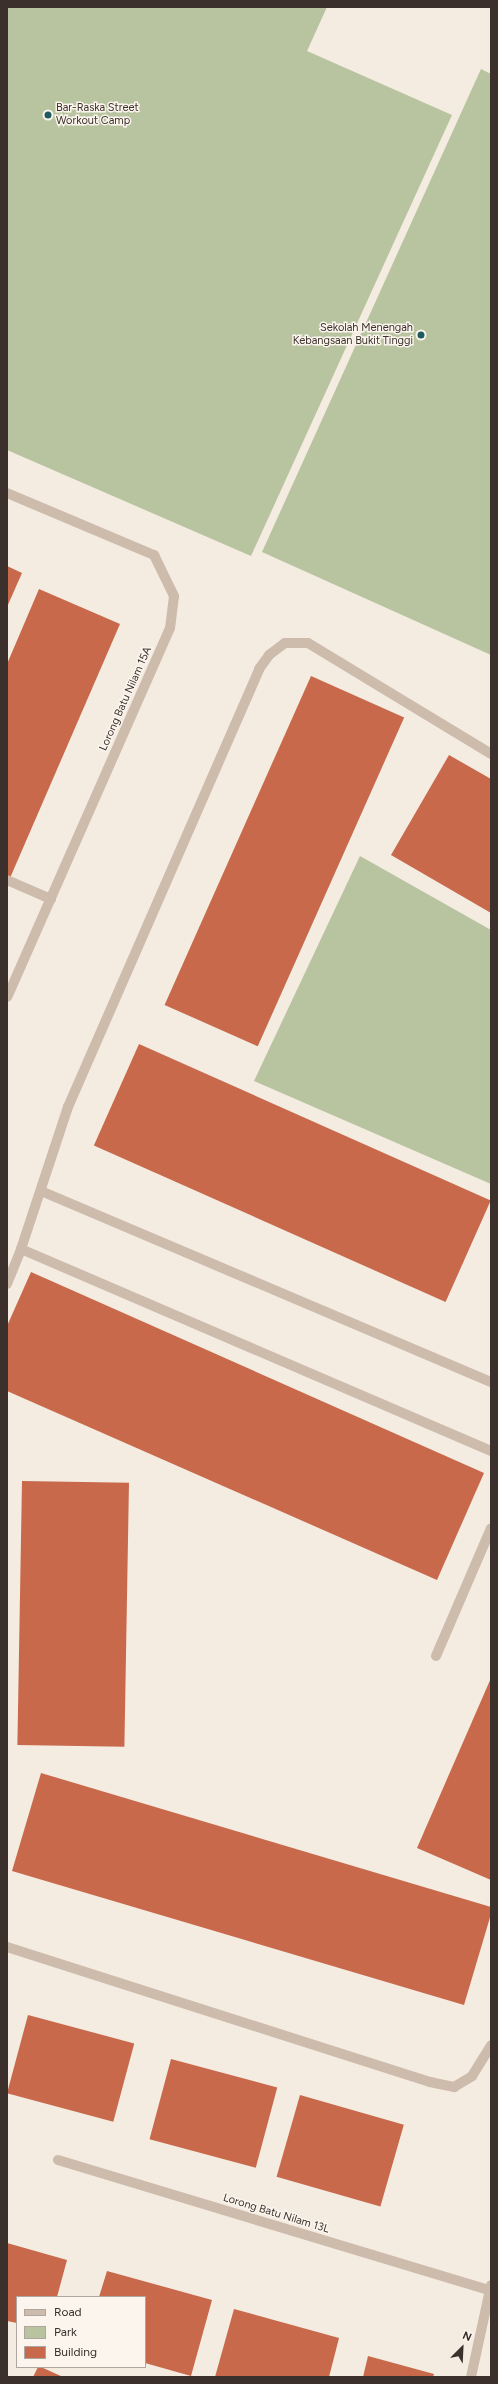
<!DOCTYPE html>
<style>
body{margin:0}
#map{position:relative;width:498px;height:2384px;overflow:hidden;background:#f4ebe1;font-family:Figtree,sans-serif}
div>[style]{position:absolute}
.green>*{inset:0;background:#b8c4a0}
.building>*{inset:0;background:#c8694b;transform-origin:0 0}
.lane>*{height:10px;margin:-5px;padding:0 5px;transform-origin:5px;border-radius:5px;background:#cdbbac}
.street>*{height:10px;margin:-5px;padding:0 5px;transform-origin:5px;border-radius:5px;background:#cdbbac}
.dots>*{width:11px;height:11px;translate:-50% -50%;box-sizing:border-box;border:2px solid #fbf5ee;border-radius:50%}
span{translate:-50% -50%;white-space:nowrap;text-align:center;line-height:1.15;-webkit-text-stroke:3px #fbf5ee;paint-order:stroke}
.poi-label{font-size:11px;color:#3b302b}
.left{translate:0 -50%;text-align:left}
.right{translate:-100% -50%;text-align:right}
.street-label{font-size:11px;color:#3b302b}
.frame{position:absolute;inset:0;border:8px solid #3b302b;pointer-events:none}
.legend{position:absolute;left:16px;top:2296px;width:130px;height:72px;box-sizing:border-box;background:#fbf5ee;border:1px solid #aea6a0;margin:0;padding:5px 7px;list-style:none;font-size:12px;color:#3b302b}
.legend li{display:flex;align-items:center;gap:8px;height:20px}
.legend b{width:20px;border:1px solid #aea6a0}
.north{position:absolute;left:442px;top:2328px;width:40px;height:40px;-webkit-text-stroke:3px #fbf5ee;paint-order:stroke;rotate:24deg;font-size:11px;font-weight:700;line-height:16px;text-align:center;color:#3b302b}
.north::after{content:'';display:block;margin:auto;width:14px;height:18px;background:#3b302b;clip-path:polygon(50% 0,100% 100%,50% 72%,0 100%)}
</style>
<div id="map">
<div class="green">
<i style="clip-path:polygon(7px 7px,327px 7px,307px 51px,452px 115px,251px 556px,7px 450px)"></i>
<i style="clip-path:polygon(481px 69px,491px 74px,491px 655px,262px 552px)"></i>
<i style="clip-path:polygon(360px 856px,491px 930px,491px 1184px,254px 1081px)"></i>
</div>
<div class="building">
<i style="clip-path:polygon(7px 566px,22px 573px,7px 607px)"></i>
<i style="clip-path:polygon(39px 589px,120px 624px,10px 878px,7px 876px,7px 664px)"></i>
<i style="left:311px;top:676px;width:102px;height:360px;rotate:24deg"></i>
<i style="clip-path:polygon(449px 755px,491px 779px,491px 913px,391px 855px)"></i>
<i style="left:139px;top:1044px;width:385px;height:111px;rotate:24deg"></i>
<i style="clip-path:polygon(31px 1272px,484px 1473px,437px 1580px,7px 1391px,7px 1326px)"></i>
<i style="left:22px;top:1481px;width:107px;height:264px;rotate:1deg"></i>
<i style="clip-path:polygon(491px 1678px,491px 1880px,417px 1848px)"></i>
<i style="clip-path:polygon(41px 1773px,491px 1907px,491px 1914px,464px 2005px,12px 1871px)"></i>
<i style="left:28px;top:2015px;width:110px;height:81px;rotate:15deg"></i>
<i style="left:171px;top:2059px;width:110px;height:83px;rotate:15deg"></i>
<i style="left:300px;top:2095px;width:108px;height:85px;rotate:16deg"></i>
<i style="clip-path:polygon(7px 2243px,67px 2260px,57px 2297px,17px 2297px,17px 2323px,7px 2321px)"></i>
<i style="clip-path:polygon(107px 2271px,212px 2300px,191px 2376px,145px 2363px,145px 2297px,99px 2297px)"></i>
<i style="clip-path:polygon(234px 2309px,339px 2338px,329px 2377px,215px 2377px)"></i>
<i style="clip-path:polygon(368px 2356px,434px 2374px,433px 2377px,363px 2377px)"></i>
<i style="clip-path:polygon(38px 2367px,41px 2367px,63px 2377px,33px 2377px)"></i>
</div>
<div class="lane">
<i style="left:7px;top:880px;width:48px;rotate:23.4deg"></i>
<i style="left:41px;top:1191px;width:489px;rotate:23deg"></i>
<i style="left:21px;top:1249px;width:512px;rotate:23.26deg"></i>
<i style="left:7px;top:1284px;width:38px;rotate:-68deg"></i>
<i style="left:21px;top:1249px;width:150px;rotate:-71.7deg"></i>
<i style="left:68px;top:1107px;width:478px;rotate:-66.4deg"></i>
<i style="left:259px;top:669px;width:17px;rotate:-54deg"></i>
<i style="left:269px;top:655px;width:20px;rotate:-37deg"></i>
<i style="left:285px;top:643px;width:23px"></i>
<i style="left:308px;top:643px;width:214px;rotate:31.2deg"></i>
<i style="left:436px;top:1656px;width:139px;rotate:-66.7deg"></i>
<i style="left:7px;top:1947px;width:444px;rotate:17.7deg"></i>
<i style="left:430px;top:2082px;width:25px;rotate:12deg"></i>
<i style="left:454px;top:2087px;width:21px;rotate:-31deg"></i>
<i style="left:472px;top:2076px;width:36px;rotate:-58deg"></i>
</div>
<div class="street">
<i style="left:7px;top:493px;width:160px;rotate:22.9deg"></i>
<i style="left:154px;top:555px;width:46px;rotate:64deg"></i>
<i style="left:174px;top:596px;width:32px;rotate:97deg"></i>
<i style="left:170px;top:628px;width:403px;rotate:113.8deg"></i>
<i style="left:58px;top:2160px;width:450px;rotate:16.8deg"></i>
<i style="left:471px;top:2377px;width:94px;rotate:-77.7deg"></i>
</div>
<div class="dots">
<i style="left:48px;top:115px;background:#1f5a5e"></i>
<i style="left:421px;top:335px;background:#1f5a5e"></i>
</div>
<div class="poi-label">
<span class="left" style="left:56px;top:115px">Bar-Raska Street<br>Workout Camp</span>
<span class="right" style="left:413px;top:335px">Sekolah Menengah<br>Kebangsaan Bukit Tinggi</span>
</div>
<div class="street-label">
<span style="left:126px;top:699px;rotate:-66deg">Lorong Batu Nilam 15A</span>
<span style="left:276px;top:2214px;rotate:17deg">Lorong Batu Nilam 13L</span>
</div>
<div class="frame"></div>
<ul class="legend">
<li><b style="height:5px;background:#cdbbac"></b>Road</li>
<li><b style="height:11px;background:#b8c4a0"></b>Park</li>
<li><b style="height:11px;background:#c8694b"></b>Building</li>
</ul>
<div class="north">N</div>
</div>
